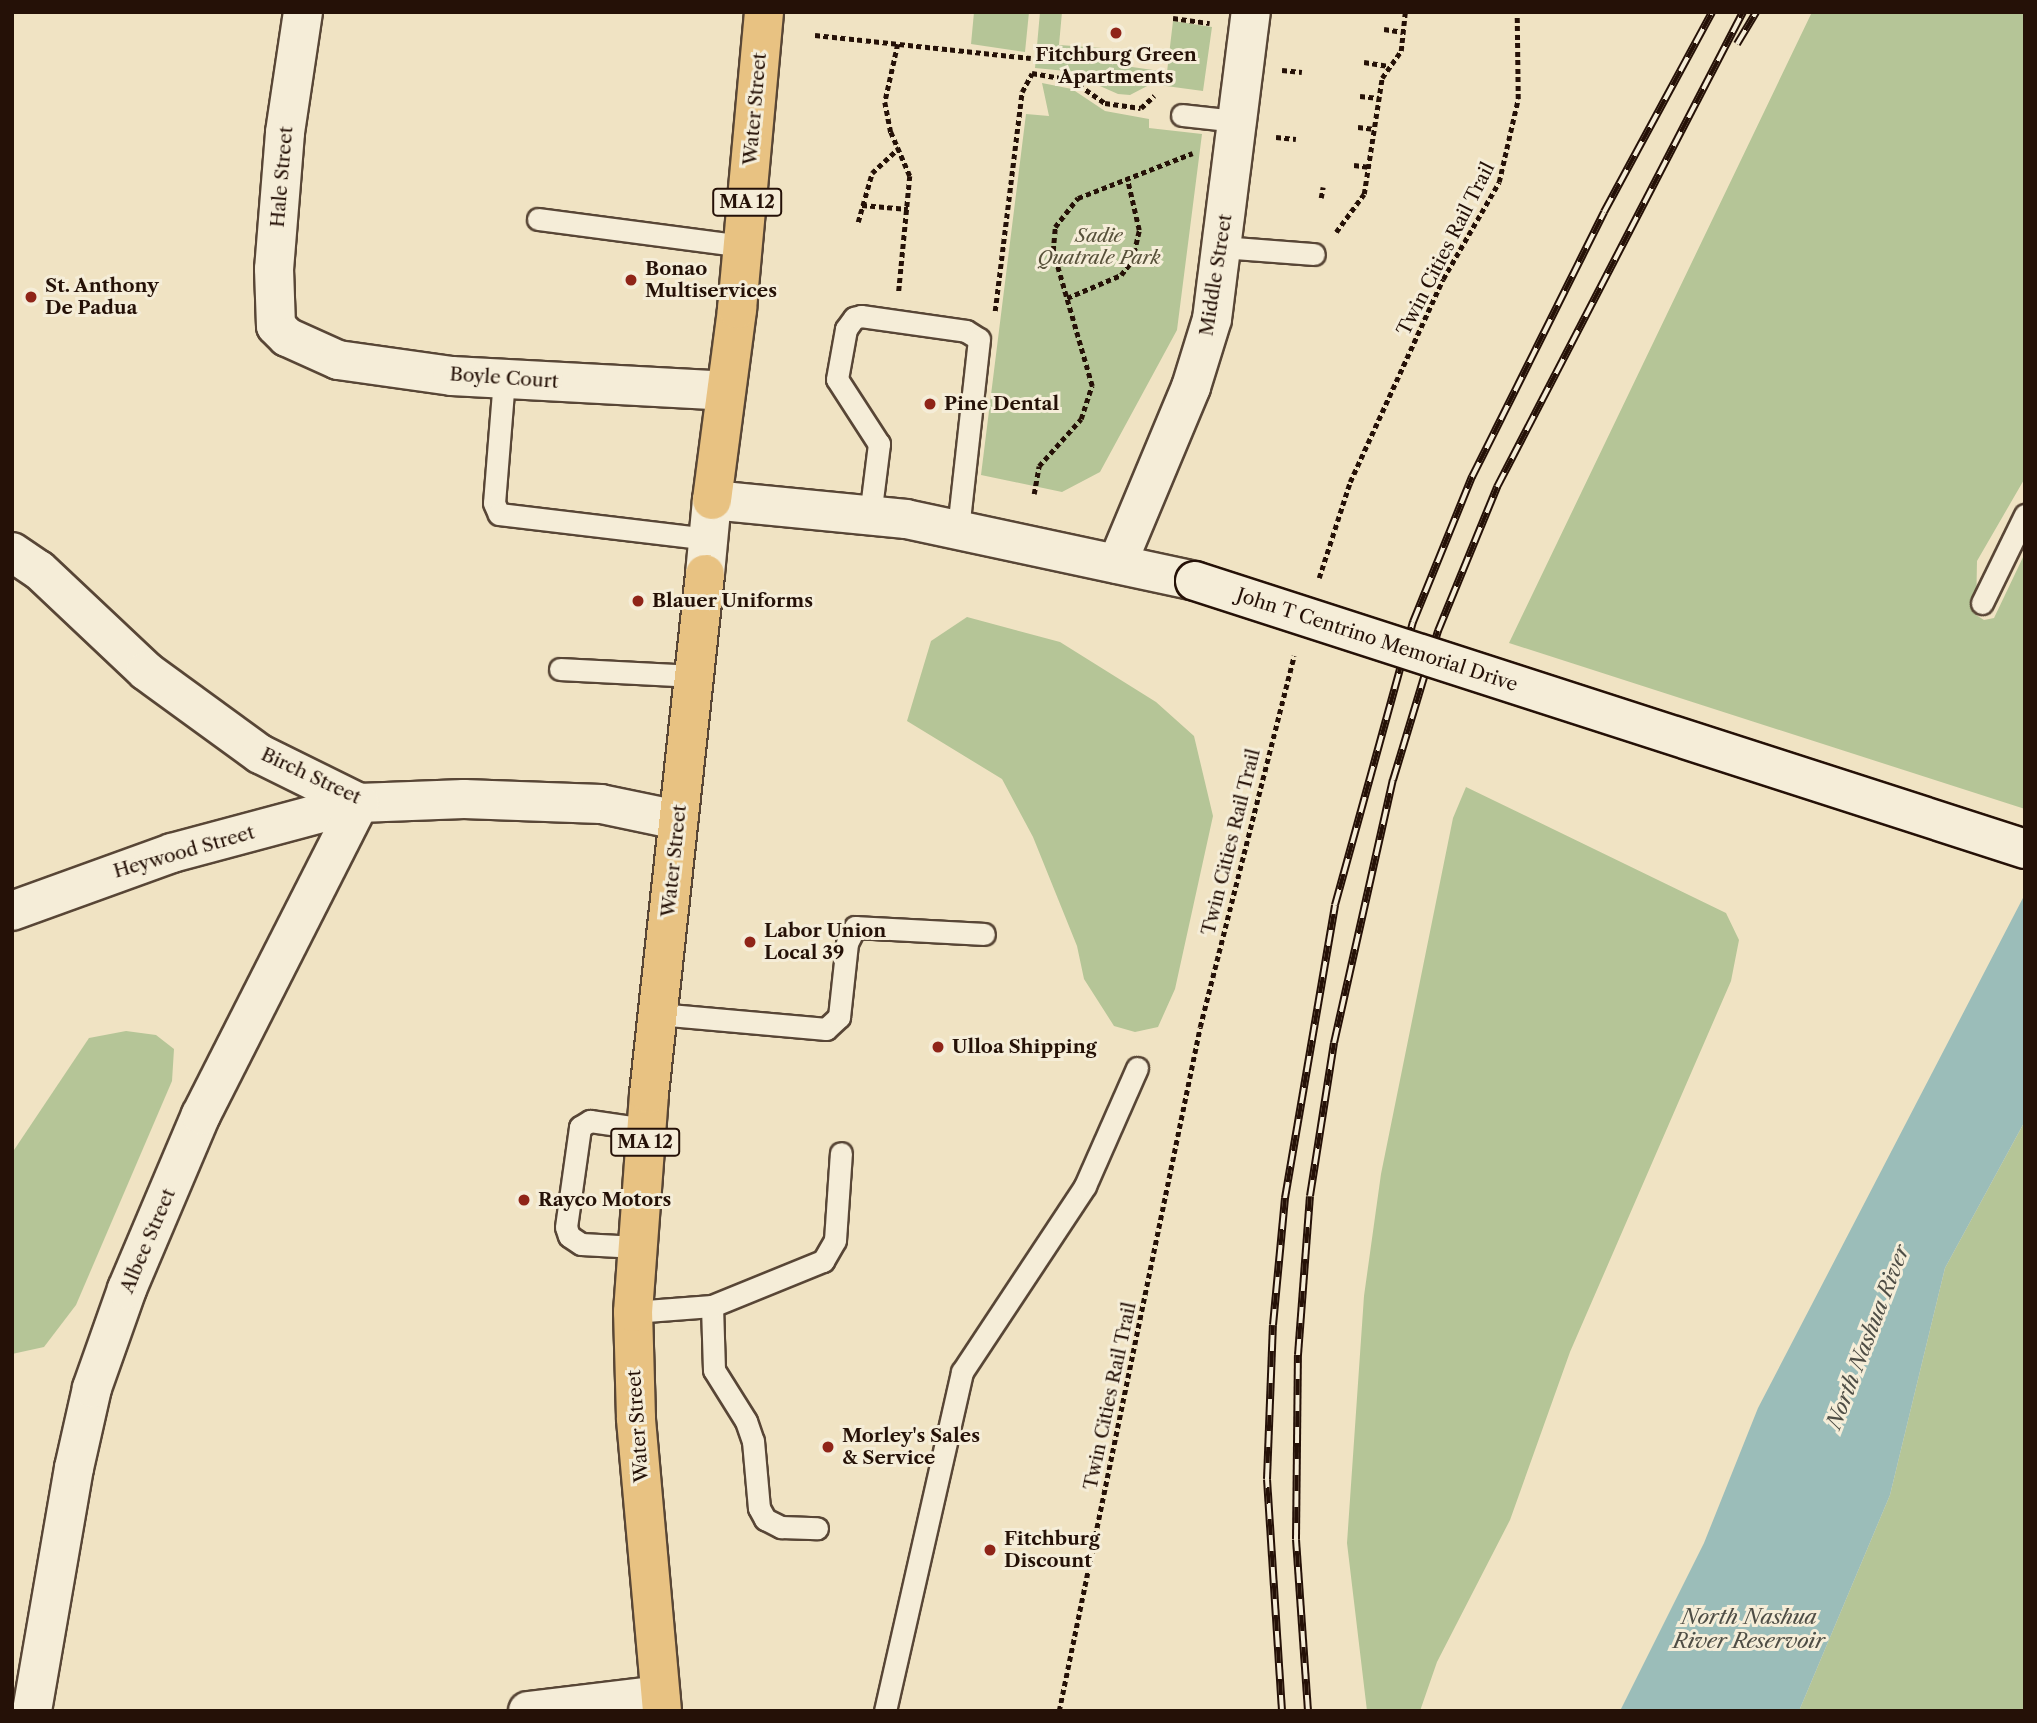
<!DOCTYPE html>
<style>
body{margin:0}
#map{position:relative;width:2037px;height:1723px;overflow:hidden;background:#f0e3c3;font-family:"Libre Caslon Text",serif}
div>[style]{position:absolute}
.green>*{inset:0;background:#b5c597}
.water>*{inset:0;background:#9bbdb9}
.path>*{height:4.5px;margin-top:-2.25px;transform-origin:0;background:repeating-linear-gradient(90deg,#251107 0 5px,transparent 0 8.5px)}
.roads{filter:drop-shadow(2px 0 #584636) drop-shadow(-2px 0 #584636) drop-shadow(0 2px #584636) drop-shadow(0 -2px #584636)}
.lane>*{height:21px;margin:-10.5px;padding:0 10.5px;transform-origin:10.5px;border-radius:10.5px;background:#f5edd8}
.street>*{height:38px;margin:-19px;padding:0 19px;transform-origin:19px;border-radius:19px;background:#f5edd8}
.secondary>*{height:38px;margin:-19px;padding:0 19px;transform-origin:19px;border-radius:19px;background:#f5edd8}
.highway>*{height:38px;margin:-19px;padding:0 19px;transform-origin:19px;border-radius:19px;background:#e8c282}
.rail>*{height:8px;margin-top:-4px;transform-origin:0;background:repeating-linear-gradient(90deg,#f5edd8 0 16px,#251107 0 32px);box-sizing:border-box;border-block:2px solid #251107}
.bridges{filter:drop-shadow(2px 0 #251107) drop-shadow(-2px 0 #251107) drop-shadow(0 2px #251107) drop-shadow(0 -2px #251107)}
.secondary-bridge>*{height:38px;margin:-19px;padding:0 19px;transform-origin:19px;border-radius:19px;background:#f5edd8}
.dots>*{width:19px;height:19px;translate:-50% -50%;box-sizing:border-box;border:4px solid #f5edd8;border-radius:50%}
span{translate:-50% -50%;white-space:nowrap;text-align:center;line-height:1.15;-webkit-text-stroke:6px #f5edd8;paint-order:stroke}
.shield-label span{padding:2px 5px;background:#f5edd8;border:2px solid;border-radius:5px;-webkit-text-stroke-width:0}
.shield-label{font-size:18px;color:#251107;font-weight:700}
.poi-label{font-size:19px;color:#251107;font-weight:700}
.left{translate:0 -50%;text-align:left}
.street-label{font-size:19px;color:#251107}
.park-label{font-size:19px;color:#575039;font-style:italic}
.water-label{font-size:21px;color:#4e4d45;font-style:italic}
.frame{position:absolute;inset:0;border:14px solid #251107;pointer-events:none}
</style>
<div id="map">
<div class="green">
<i style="clip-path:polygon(974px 12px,1029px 12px,1025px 52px,971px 44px)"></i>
<i style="clip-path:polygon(1040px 12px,1062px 12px,1059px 45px,1102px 48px,1118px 65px,1167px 72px,1173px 21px,1212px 27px,1203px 91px,1151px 84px,1130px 95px,1118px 94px,1066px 71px,1035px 68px)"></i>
<i style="clip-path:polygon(1812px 12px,2025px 12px,2025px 478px,1977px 561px,1976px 615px,1984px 620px,1994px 618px,2025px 553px,2025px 809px,1509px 643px)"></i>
<i style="clip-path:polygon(1042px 83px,1072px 89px,1105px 111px,1149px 119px,1149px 128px,1202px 134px,1177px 330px,1100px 472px,1062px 492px,981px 475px,1026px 114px,1049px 116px)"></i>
<i style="clip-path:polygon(967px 617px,1060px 642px,1156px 702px,1194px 736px,1213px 816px,1175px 989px,1158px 1027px,1135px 1032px,1114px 1026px,1084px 979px,1077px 946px,1033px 837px,1002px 779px,907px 721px,931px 641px)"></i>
<i style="clip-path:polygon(1466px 787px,1726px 913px,1739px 940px,1731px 981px,1570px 1352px,1510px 1520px,1437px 1662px,1420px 1711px,1367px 1711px,1347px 1543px,1364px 1296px,1381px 1174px,1453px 818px)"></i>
<i style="clip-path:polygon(126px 1031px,156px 1035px,174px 1049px,172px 1081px,76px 1305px,44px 1347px,12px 1354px,12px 1153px,89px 1038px)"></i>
<i style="clip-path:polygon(2025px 1121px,2025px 1711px,1799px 1711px,1890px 1495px,1945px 1268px)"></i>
</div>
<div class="water">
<i style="clip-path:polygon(2025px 894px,2025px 1121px,1945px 1268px,1890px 1495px,1799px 1711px,1620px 1711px,1704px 1543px,1758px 1408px)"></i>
</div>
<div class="path">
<i style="left:1173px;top:18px;width:37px;rotate:8deg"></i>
<i style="left:1384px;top:29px;width:19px;rotate:9deg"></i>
<i style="left:815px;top:35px;width:217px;rotate:6.1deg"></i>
<i style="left:898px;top:44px;width:59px;rotate:102.6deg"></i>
<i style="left:885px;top:102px;width:31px;rotate:79deg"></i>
<i style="left:891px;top:132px;width:48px;rotate:66.6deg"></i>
<i style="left:910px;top:176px;width:116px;rotate:95.5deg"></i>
<i style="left:1364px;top:62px;width:25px;rotate:9deg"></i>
<i style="left:1282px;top:70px;width:20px;rotate:6deg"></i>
<i style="left:1360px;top:96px;width:19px;rotate:6deg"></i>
<i style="left:1358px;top:127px;width:17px;rotate:7deg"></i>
<i style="left:1276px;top:137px;width:20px;rotate:6deg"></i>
<i style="left:1354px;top:165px;width:16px;rotate:7deg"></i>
<i style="left:1321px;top:198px;width:11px;rotate:-80deg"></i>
<i style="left:862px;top:205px;width:46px;rotate:5deg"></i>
<i style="left:858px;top:222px;width:51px;rotate:-74.1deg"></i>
<i style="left:872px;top:173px;width:37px;rotate:-43deg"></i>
<i style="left:1336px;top:232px;width:47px;rotate:-53.6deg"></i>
<i style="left:1364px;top:194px;width:117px;rotate:-81.2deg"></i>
<i style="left:1382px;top:78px;width:33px;rotate:-55deg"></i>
<i style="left:1401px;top:51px;width:39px;rotate:-84deg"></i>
<i style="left:1067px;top:298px;width:59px;rotate:-23.1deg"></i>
<i style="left:1121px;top:275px;width:18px;rotate:-52deg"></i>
<i style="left:1132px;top:261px;width:32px;rotate:-77deg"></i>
<i style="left:1139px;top:230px;width:53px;rotate:-103deg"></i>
<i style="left:995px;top:311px;width:221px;rotate:-83deg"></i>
<i style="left:1022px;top:92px;width:21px;rotate:-62deg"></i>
<i style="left:1032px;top:73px;width:41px;rotate:9.9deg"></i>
<i style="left:1072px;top:80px;width:40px;rotate:34.9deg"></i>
<i style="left:1105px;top:103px;width:36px;rotate:8deg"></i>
<i style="left:1141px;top:108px;width:18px;rotate:-43deg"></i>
<i style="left:1034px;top:494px;width:28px;rotate:-80deg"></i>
<i style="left:1039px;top:466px;width:63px;rotate:-48.2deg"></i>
<i style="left:1081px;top:419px;width:35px;rotate:-72deg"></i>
<i style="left:1092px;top:386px;width:141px;rotate:-106.1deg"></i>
<i style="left:1053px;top:251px;width:24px;rotate:-85deg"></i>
<i style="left:1055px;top:227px;width:37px;rotate:-52deg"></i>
<i style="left:1078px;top:198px;width:123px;rotate:-21.4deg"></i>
<i style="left:1319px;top:578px;width:101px;rotate:-72.1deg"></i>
<i style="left:1350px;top:482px;width:223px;rotate:-65.4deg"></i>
<i style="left:1443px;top:279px;width:112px;rotate:-60deg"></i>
<i style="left:1499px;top:182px;width:85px;rotate:-77.1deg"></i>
<i style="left:1518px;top:99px;width:87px;rotate:-90.7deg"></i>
<i style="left:1059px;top:1711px;width:698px;rotate:-78.35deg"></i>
<i style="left:1200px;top:1027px;width:383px;rotate:-75.8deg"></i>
</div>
<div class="roads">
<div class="lane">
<i style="left:1182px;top:115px;width:54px;rotate:6.3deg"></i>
<i style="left:538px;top:219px;width:207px;rotate:7.5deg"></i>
<i style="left:1222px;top:247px;width:92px;rotate:4.4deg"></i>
<i style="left:504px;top:379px;width:124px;rotate:94.6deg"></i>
<i style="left:494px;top:503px;width:12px;rotate:66deg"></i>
<i style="left:499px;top:514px;width:210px;rotate:6.8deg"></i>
<i style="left:870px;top:516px;width:73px;rotate:-82.9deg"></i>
<i style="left:879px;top:444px;width:77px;rotate:-122.9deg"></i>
<i style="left:837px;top:379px;width:51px;rotate:-79.8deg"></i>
<i style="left:846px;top:329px;width:14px;rotate:-54deg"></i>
<i style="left:854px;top:318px;width:7px;rotate:-16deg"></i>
<i style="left:861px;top:316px;width:106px;rotate:8.1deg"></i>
<i style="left:966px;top:331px;width:15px;rotate:32deg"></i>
<i style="left:979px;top:339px;width:192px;rotate:96.3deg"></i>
<i style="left:1982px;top:603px;width:98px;rotate:-64deg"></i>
<i style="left:560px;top:669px;width:134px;rotate:3deg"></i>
<i style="left:658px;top:1014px;width:169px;rotate:5.1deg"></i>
<i style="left:826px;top:1029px;width:18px;rotate:-43deg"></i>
<i style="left:839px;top:1017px;width:74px;rotate:-83.8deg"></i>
<i style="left:847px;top:943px;width:18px;rotate:-63deg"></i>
<i style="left:855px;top:927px;width:129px;rotate:3.1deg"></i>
<i style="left:637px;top:1247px;width:56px;rotate:-176.9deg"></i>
<i style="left:581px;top:1244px;width:14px;rotate:-146deg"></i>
<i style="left:569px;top:1236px;width:9px;rotate:-108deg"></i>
<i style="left:566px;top:1227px;width:101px;rotate:-82deg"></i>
<i style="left:580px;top:1127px;width:12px;rotate:-31deg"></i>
<i style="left:590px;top:1121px;width:57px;rotate:8.1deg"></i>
<i style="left:712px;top:1306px;width:64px;rotate:88.2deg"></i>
<i style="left:714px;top:1370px;width:60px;rotate:57.9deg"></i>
<i style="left:746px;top:1421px;width:21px;rotate:71deg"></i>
<i style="left:753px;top:1441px;width:67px;rotate:84.9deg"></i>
<i style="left:759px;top:1508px;width:13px;rotate:61deg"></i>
<i style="left:765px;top:1519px;width:18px;rotate:27deg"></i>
<i style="left:781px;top:1527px;width:36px;rotate:2deg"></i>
<i style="left:633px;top:1312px;width:79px;rotate:-4.3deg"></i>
<i style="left:712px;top:1306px;width:120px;rotate:-22.1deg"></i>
<i style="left:823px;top:1261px;width:24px;rotate:-60deg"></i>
<i style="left:835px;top:1240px;width:87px;rotate:-86.1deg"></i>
<i style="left:885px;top:1711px;width:348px;rotate:-77.2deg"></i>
<i style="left:962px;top:1372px;width:223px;rotate:-56.5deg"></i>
<i style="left:1085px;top:1186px;width:129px;rotate:-66.2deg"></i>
</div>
<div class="street">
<i style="left:303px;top:12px;width:122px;rotate:98.5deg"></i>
<i style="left:285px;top:133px;width:136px;rotate:94.6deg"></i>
<i style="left:274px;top:269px;width:57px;rotate:88deg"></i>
<i style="left:276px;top:326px;width:16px;rotate:45deg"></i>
<i style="left:287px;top:337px;width:56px;rotate:24.3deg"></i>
<i style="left:338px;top:360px;width:115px;rotate:8deg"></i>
<i style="left:452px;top:376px;width:274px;rotate:3.1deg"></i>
<i style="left:12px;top:552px;width:32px;rotate:34deg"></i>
<i style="left:39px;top:570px;width:147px;rotate:43.3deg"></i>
<i style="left:146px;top:671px;width:141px;rotate:36.1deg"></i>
<i style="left:260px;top:754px;width:110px;rotate:26.3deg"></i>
<i style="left:359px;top:803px;width:105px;rotate:-2.2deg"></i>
<i style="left:464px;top:799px;width:137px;rotate:2.1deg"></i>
<i style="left:601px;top:804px;width:79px;rotate:11.7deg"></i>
<i style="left:1117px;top:564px;width:192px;rotate:-67.3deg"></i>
<i style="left:1191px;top:387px;width:71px;rotate:-72.8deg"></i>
<i style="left:1212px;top:319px;width:309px;rotate:-82.8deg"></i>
<i style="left:12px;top:911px;width:170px;rotate:-19.9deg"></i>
<i style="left:172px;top:853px;width:194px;rotate:-15deg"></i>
<i style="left:32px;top:1711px;width:247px;rotate:-80.2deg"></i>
<i style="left:74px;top:1468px;width:82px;rotate:-77.3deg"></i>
<i style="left:92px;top:1388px;width:105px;rotate:-70.5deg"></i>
<i style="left:127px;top:1289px;width:189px;rotate:-67deg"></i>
<i style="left:201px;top:1115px;width:350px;rotate:-63.1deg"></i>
<i style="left:528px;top:1711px;width:133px;rotate:-6.9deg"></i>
</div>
<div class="secondary">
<i style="left:705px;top:574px;width:74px;rotate:-84.6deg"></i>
<i style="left:712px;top:500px;width:195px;rotate:5.6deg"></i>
<i style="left:906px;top:519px;width:296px;rotate:12.1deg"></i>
</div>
<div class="highway">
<i style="left:712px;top:500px;width:193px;rotate:-82.5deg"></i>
<i style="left:737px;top:309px;width:298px;rotate:-84.8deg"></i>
<i style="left:662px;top:1711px;width:294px;rotate:-95.1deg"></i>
<i style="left:636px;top:1418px;width:106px;rotate:-91.6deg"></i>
<i style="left:633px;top:1312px;width:219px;rotate:-85.8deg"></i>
<i style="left:649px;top:1094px;width:523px;rotate:-83.85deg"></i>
</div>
</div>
<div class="rail">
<i style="left:1737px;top:44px;width:37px;rotate:-59deg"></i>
<i style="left:1282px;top:1711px;width:232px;rotate:-93.7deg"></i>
<i style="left:1267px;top:1479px;width:154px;rotate:-87.8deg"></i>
<i style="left:1273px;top:1325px;width:128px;rotate:-84.6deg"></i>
<i style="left:1285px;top:1198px;width:297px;rotate:-80.3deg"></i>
<i style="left:1335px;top:905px;width:294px;rotate:-74.6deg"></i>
<i style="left:1413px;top:622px;width:157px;rotate:-67.9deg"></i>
<i style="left:1472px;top:477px;width:296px;rotate:-63.5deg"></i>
<i style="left:1604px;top:212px;width:227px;rotate:-61.6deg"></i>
<i style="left:1308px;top:1711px;width:172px;rotate:-94deg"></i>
<i style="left:1296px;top:1539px;width:184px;rotate:-89.4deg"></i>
<i style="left:1298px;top:1355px;width:159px;rotate:-85.7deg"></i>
<i style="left:1310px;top:1196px;width:155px;rotate:-81.1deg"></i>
<i style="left:1334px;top:1043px;width:270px;rotate:-77.4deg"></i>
<i style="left:1393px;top:780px;width:156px;rotate:-73.2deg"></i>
<i style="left:1438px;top:631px;width:156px;rotate:-67.7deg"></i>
<i style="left:1497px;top:487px;width:535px;rotate:-62.62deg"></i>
</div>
<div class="bridges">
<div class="secondary-bridge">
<i style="left:1195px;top:581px;width:872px;rotate:17.89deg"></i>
</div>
</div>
<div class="dots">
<i style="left:1116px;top:33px;background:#8f2418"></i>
<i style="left:631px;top:280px;background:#8f2418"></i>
<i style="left:31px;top:297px;background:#8f2418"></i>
<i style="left:930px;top:404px;background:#8f2418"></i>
<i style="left:638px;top:601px;background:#8f2418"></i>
<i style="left:750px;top:942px;background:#8f2418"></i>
<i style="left:938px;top:1047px;background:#8f2418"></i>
<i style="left:524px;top:1200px;background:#8f2418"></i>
<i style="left:828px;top:1447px;background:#8f2418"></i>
<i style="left:990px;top:1550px;background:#8f2418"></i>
</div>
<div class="shield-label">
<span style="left:747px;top:202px">MA 12</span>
<span style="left:645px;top:1142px">MA 12</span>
</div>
<div class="poi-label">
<span style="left:1116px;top:66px">Fitchburg Green<br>Apartments</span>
<span class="left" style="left:645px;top:280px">Bonao<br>Multiservices</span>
<span class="left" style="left:45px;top:297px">St. Anthony<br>De Padua</span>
<span class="left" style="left:944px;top:404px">Pine Dental</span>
<span class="left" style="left:652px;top:601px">Blauer Uniforms</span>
<span class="left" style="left:764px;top:942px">Labor Union<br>Local 39</span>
<span class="left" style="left:952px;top:1047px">Ulloa Shipping</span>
<span class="left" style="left:538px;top:1200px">Rayco Motors</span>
<span class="left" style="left:842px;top:1447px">Morley's Sales<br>&amp; Service</span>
<span class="left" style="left:1004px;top:1550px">Fitchburg<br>Discount</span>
</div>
<div class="street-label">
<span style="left:755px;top:109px;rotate:-85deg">Water Street</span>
<span style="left:282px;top:177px;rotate:-85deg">Hale Street</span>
<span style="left:1446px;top:249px;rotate:-63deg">Twin Cities Rail Trail</span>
<span style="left:1216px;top:275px;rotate:-81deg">Middle Street</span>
<span style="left:504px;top:378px;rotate:4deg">Boyle Court</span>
<span style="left:1377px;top:640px;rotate:18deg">John T Centrino Memorial Drive</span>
<span style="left:311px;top:776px;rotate:25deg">Birch Street</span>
<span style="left:1231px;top:842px;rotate:-76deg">Twin Cities Rail Trail</span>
<span style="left:184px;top:852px;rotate:-16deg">Heywood Street</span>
<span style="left:674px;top:861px;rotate:-84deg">Water Street</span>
<span style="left:148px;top:1241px;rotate:-67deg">Albee Street</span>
<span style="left:1110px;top:1396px;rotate:-78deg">Twin Cities Rail Trail</span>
<span style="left:638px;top:1426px;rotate:-94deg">Water Street</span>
</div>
<div class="park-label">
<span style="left:1099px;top:247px">Sadie<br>Quatrale Park</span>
</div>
<div class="water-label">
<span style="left:1868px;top:1337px;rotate:-69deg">North Nashua River</span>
<span style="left:1749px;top:1629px">North Nashua<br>River Reservoir</span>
</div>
<div class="frame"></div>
</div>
